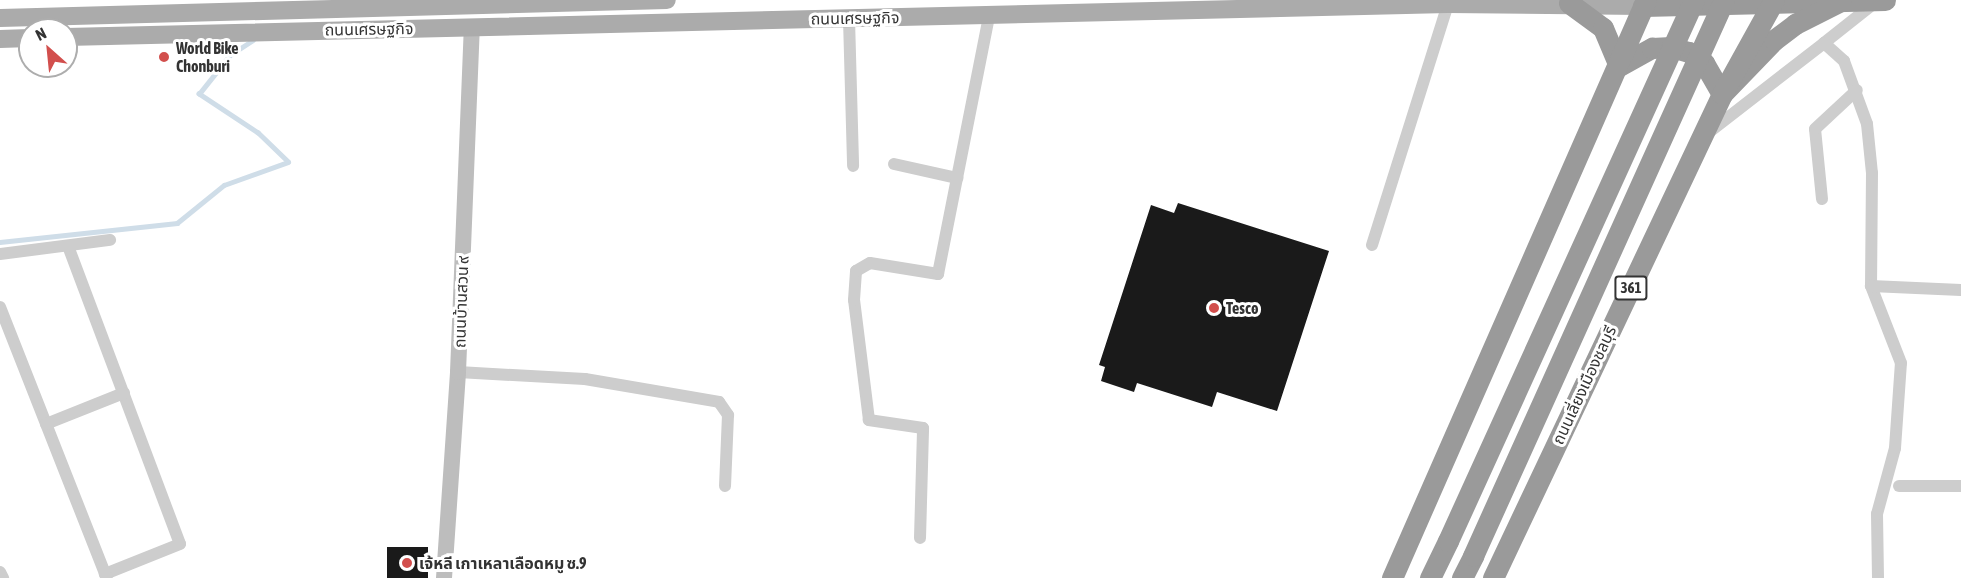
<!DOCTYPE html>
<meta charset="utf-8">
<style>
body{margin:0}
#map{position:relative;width:1961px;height:578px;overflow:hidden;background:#fff;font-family:"Asap Condensed","Noto Sans Thai",sans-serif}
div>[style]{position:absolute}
.stream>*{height:4.5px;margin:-2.25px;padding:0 2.25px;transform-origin:2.25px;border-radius:2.25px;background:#cfdde8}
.building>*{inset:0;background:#1a1a1a;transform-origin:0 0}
.street>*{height:12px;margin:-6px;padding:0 6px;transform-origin:6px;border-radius:6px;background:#cdcdcd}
.secondary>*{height:16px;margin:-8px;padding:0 8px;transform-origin:8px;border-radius:8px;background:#bdbdbd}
.primary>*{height:18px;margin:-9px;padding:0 9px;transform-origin:9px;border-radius:9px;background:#ababab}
.highway>*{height:21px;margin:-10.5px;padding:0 10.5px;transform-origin:10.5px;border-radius:10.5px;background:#9a9a9a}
.highway-bridge>*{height:21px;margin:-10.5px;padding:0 10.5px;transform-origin:10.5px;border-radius:10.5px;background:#9a9a9a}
.dots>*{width:16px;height:16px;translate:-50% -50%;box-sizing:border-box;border:3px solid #fff;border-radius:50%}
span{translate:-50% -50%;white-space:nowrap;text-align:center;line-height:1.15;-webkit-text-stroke:6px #fff;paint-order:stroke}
.shield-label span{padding:2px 4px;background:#fff;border:2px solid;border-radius:4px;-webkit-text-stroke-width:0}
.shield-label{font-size:15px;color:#333;font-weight:700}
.street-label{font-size:16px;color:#333}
.poi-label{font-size:16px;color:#333;font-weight:700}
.left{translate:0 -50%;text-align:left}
.north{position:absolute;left:18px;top:18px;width:60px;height:60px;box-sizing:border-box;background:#fff;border:2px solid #adadad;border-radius:50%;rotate:333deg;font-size:16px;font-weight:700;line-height:24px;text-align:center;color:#333}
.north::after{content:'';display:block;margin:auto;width:21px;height:27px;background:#d24f4d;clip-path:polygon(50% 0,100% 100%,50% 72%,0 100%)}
</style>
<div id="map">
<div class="stream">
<i style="left:0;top:242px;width:178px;rotate:-6.1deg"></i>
<i style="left:177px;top:223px;width:60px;rotate:-39deg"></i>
<i style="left:224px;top:185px;width:68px;rotate:-19.8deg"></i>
<i style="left:288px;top:162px;width:42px;rotate:-136deg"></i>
<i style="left:258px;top:133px;width:71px;rotate:-146.5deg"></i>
<i style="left:199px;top:94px;width:50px;rotate:-51.5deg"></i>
<i style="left:230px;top:55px;width:27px;rotate:-33deg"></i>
</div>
<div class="building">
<i style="clip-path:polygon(1178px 203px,1329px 251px,1277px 411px,1217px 392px,1212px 407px,1137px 383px,1134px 392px,1101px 381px,1105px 367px,1099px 365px,1151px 205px,1174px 213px)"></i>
<i style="left:387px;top:547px;width:41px;height:31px"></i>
</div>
<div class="street">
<i style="left:849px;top:19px;width:147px;rotate:88.4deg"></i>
<i style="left:1824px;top:43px;width:68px;rotate:-38.4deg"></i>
<i style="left:1708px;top:133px;width:147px;rotate:-37.8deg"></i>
<i style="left:1824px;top:43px;width:27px;rotate:42deg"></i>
<i style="left:1844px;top:61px;width:67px;rotate:69.9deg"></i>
<i style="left:1867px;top:124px;width:49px;rotate:84.2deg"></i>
<i style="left:1872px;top:173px;width:113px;rotate:90.5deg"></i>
<i style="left:894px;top:164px;width:65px;rotate:12.5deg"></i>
<i style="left:1822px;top:199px;width:70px;rotate:-95.7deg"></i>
<i style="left:1815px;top:129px;width:57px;rotate:-42.9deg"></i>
<i style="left:1372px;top:245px;width:253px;rotate:-72.5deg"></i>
<i style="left:68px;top:246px;width:318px;rotate:69.4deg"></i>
<i style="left:180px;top:544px;width:81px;rotate:158.2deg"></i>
<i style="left:0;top:254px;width:111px;rotate:-7.3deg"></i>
<i style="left:0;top:307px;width:291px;rotate:68.5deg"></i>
<i style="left:458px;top:372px;width:127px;rotate:3.2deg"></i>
<i style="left:585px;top:379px;width:136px;rotate:9.7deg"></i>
<i style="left:719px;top:402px;width:16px;rotate:55deg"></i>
<i style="left:728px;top:415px;width:71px;rotate:92.4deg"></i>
<i style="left:46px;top:424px;width:84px;rotate:-21.7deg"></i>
<i style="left:1899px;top:486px;width:62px"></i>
<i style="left:920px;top:538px;width:110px;rotate:-88.4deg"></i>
<i style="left:923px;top:428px;width:55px;rotate:-171.6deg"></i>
<i style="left:869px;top:420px;width:121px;rotate:-97.1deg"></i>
<i style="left:854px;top:300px;width:29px;rotate:-86deg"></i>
<i style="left:856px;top:271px;width:16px;rotate:-30deg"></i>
<i style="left:870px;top:263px;width:69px;rotate:9.2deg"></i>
<i style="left:938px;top:274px;width:263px;rotate:-78.8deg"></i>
<i style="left:0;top:572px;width:7px;rotate:63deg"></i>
<i style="left:1878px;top:578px;width:64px;rotate:-90.9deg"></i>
<i style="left:1877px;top:514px;width:68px;rotate:-74.7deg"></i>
<i style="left:1895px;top:448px;width:85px;rotate:-86deg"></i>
<i style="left:1901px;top:363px;width:83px;rotate:-111.3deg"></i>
<i style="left:1871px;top:286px;width:90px;rotate:2.5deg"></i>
</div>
<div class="secondary">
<i style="left:444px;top:578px;width:206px;rotate:-86.1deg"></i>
<i style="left:458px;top:372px;width:345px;rotate:-87.7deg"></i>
</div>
<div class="primary">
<i style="left:0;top:18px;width:667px;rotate:-1.55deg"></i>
<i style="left:66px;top:37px;width:1382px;rotate:-1.37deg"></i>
<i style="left:1448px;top:4px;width:195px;rotate:0.6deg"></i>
<i style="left:0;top:39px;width:30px;rotate:-2deg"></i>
</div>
<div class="highway">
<i style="left:1569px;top:3px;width:42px;rotate:36.3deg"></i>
<i style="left:1603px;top:28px;width:41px;rotate:67.2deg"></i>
<i style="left:1643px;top:6px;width:242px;rotate:-1.4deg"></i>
<i style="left:1619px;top:66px;width:38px;rotate:-29deg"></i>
<i style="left:1652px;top:48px;width:19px;rotate:-3deg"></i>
<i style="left:1671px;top:47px;width:19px;rotate:16deg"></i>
<i style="left:1689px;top:52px;width:19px;rotate:36deg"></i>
<i style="left:1704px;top:63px;width:36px;rotate:60deg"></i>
<i style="left:1722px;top:94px;width:75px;rotate:-46.1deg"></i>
<i style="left:1774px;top:40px;width:26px;rotate:-37deg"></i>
<i style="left:1795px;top:24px;width:51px;rotate:-26.6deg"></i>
<i style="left:1392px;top:578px;width:631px;rotate:-66.28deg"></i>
<i style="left:1430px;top:578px;width:41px;rotate:-64.1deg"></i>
<i style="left:1462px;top:578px;width:25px;rotate:-63deg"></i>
<i style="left:1493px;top:578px;width:535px;rotate:-64.68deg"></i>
<i style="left:1722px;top:94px;width:107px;rotate:-61deg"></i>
</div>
<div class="highway-bridge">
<i style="left:1448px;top:541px;width:594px;rotate:-65.55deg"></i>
<i style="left:1473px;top:556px;width:610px;rotate:-65.7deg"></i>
</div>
<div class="dots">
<i style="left:164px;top:57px;background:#d24f4d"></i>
<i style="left:1214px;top:308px;background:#d24f4d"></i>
<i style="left:407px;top:563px;background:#d24f4d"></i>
</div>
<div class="shield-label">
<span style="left:1631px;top:288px">361</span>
</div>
<div class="street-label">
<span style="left:855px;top:18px;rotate:-1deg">ถนนเศรษฐกิจ</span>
<span style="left:369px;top:29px;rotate:-1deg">ถนนเศรษฐกิจ</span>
<span style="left:461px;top:302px;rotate:-88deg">ถนนบ้านสวน ๙</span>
<span style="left:1584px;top:385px;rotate:-65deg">ถนนเลี่ยงเมืองชลบุรี</span>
</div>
<div class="poi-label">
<span class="left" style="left:176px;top:57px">World Bike<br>Chonburi</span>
<span class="left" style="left:1226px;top:308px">Tesco</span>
<span class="left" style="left:419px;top:563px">เจ้หลี เกาเหลาเลือดหมู ซ.9</span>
</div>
<div class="north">N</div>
</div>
